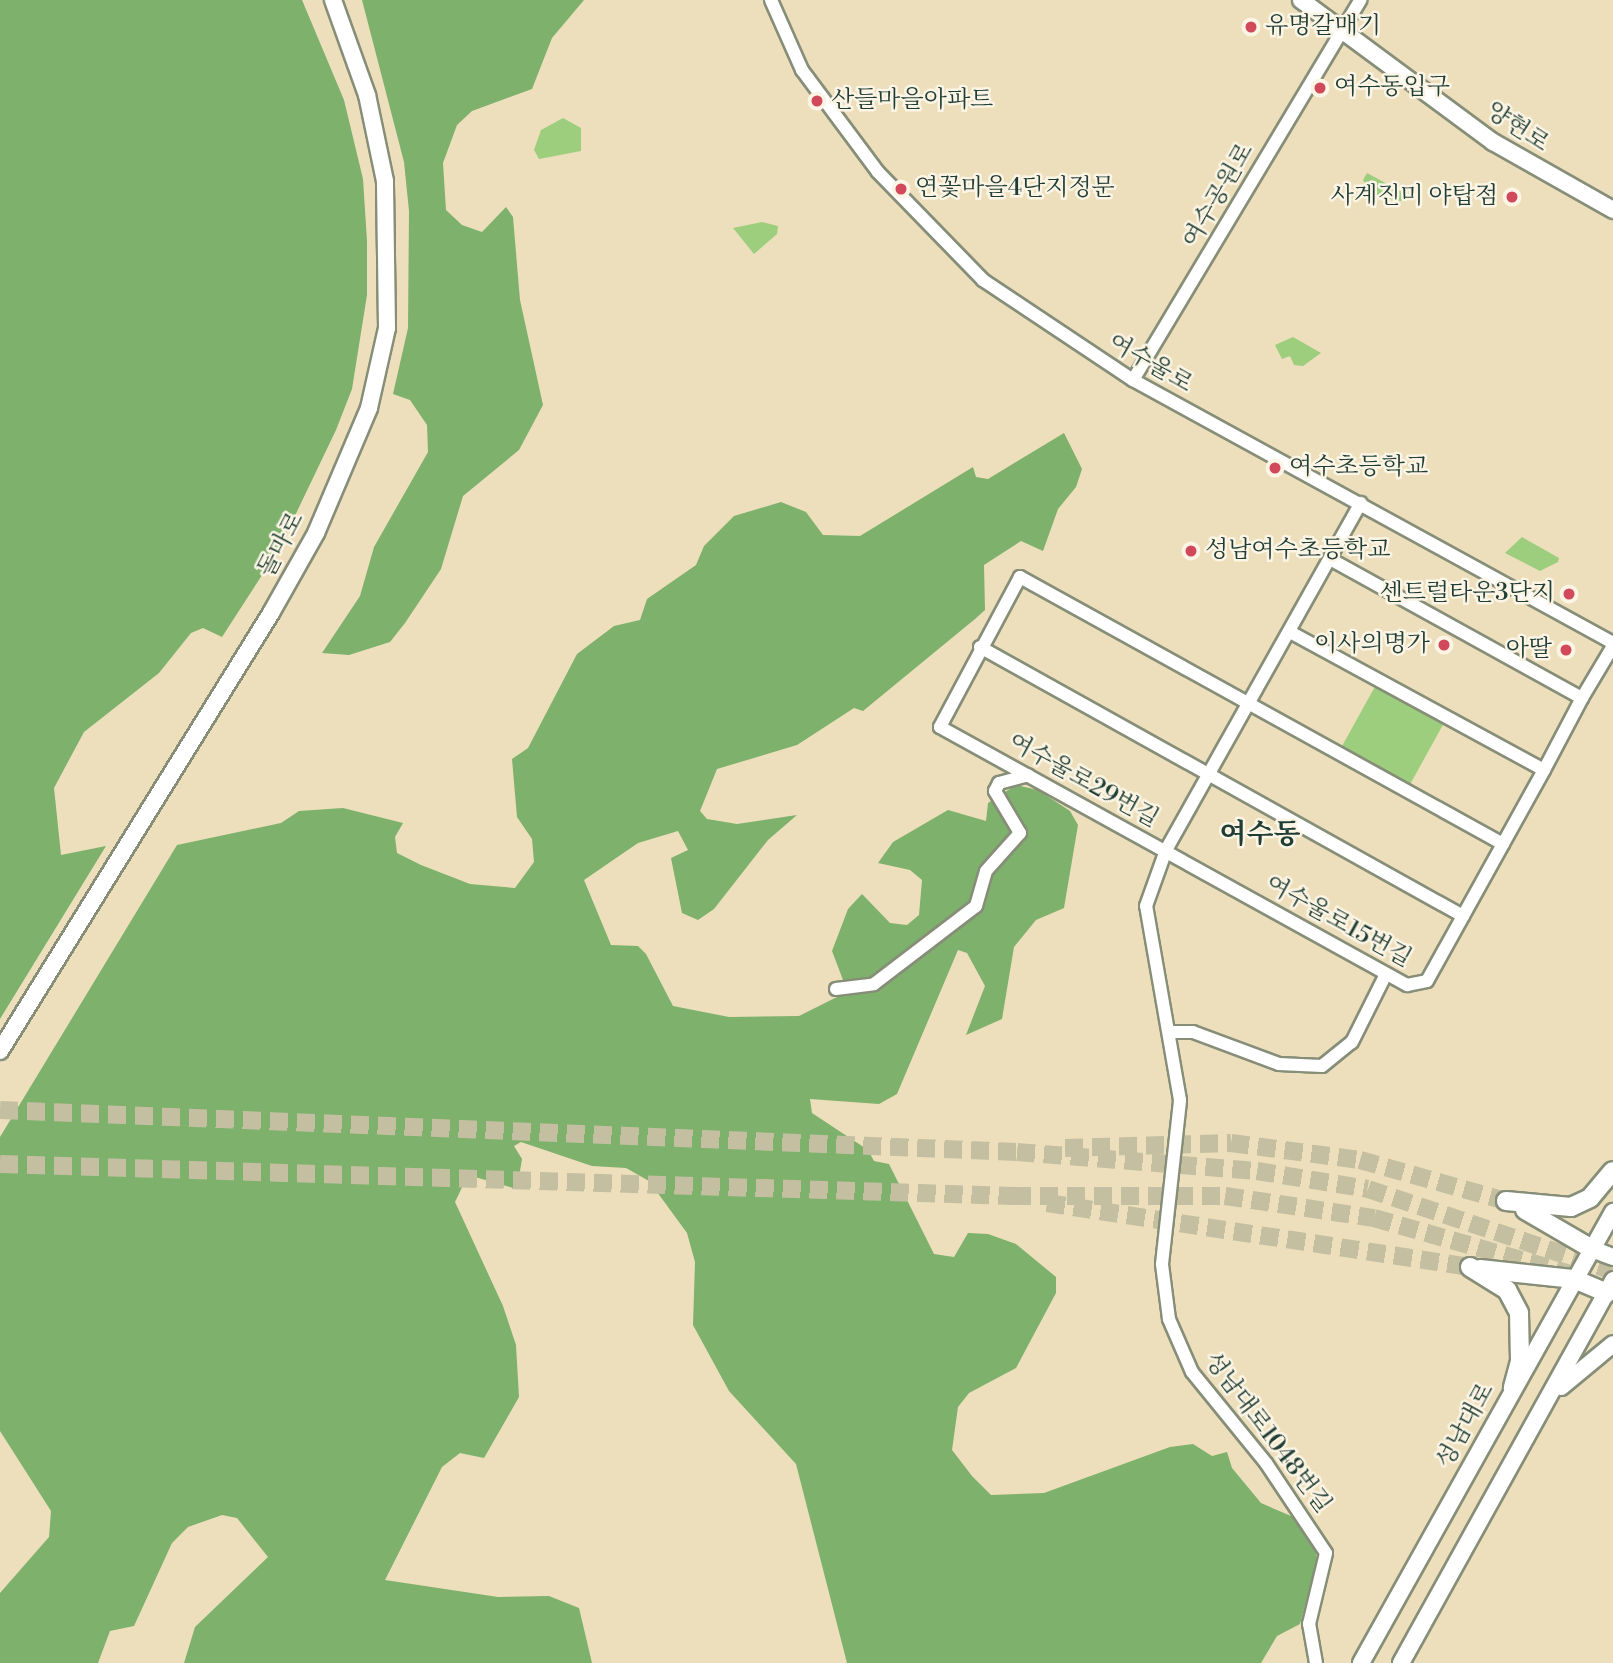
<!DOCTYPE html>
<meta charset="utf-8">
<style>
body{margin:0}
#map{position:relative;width:1613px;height:1663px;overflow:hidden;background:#eddfbc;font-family:"Libre Bodoni","Noto Serif KR",serif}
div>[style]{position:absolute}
.green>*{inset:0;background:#9cce7d;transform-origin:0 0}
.forest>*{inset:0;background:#7db16c}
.highway-tunnel>*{height:18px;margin-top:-9px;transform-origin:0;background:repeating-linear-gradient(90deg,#c4bfa1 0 18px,transparent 0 27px)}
.roads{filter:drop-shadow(2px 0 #868e78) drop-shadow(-2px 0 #868e78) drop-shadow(0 2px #868e78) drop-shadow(0 -2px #868e78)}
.minor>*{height:12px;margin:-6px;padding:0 6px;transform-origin:6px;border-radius:6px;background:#fff}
.major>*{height:16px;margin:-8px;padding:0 8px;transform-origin:8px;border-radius:8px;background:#fff}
.highway>*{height:18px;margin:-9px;padding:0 9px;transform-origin:9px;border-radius:9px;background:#fff}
.dots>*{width:19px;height:19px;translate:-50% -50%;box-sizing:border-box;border:4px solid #fcf5e5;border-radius:50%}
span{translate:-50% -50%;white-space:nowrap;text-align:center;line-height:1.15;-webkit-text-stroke:5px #fcf5e5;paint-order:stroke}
.poi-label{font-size:24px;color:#1f3d34}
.left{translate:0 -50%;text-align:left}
.right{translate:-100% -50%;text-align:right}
.street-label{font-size:24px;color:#1f3d34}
.quarter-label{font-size:28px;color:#1f3d34;font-weight:700}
</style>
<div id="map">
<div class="green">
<i style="clip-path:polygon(563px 118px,581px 128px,581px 151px,539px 159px,534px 150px,541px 130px)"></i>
<i style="clip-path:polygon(1367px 173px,1406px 194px,1406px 202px,1374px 196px,1363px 180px)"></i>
<i style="clip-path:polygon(762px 222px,778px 226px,777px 234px,754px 254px,733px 228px)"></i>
<i style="clip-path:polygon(1293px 337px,1321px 353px,1303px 366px,1294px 365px,1290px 356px,1282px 359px,1275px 345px)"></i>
<i style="clip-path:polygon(1522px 537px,1559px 558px,1558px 562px,1540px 571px,1505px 553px)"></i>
<i style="left:1377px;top:683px;width:78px;height:72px;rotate:29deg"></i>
</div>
<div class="forest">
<i style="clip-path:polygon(0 0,302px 0,344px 100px,363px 179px,367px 241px,367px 295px,352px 389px,336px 430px,279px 549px,222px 637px,203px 628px,191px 633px,159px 673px,84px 732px,54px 788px,61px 855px,106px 846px,0 1019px)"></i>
<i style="clip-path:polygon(362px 0,584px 0,552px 38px,532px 89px,472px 111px,457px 125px,443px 163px,446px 210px,462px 225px,482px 232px,506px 207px,513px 217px,520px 300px,543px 405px,519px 450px,463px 496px,441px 569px,405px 623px,390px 642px,349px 655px,322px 653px,360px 596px,374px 547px,428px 452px,427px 425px,410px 400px,393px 394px,408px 328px,409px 211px,404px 162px)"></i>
<i style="clip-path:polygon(1064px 433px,1082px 469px,1076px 487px,1058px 509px,1043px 551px,1021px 541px,984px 565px,985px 610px,975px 619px,863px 711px,854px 708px,797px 745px,717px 769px,700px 811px,707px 819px,737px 824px,797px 815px,768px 840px,714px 909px,698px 920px,682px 913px,671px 858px,688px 850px,678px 831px,638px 843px,584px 880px,611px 945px,638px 946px,646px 954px,673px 1006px,729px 1017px,799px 1016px,839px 996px,843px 980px,832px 951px,848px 909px,862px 894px,890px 923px,907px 925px,919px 915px,922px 880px,910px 870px,878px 863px,893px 842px,948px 810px,986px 821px,988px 803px,1016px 785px,1038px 790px,1070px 811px,1078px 825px,1064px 908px,1036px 920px,1014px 947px,1002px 1019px,966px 1035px,985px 986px,967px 953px,958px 950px,897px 1094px,879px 1104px,810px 1099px,812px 1113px,868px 1150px,874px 1161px,889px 1164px,934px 1254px,954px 1257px,968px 1233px,988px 1234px,1016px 1244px,1056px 1277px,1056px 1293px,1016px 1368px,969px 1393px,958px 1407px,952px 1450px,972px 1476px,991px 1495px,1044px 1493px,1170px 1447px,1193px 1444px,1212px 1456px,1227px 1452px,1232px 1468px,1261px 1503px,1298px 1519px,1315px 1543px,1317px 1560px,1300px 1624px,1277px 1636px,1261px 1663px,847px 1663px,796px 1464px,729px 1391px,693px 1325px,695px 1262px,687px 1233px,649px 1181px,626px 1168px,592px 1166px,521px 1142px,514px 1146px,522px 1159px,517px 1189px,468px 1175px,455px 1202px,503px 1306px,516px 1345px,519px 1397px,484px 1458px,460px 1453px,442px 1467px,385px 1580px,498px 1597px,549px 1596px,579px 1608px,592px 1663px,184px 1663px,195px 1627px,268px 1557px,237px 1518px,222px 1515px,188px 1527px,172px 1543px,134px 1626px,110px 1631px,98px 1663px,0 1663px,0 1593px,49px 1537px,51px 1511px,0 1431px,0 1137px,177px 845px,281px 823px,299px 811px,343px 808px,403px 823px,395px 837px,397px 853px,421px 865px,470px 884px,515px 888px,534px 862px,532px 839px,517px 817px,512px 759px,528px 748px,577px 654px,614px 626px,640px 620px,647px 599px,696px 565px,704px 546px,734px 516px,781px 502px,806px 512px,823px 535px,860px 536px,973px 467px,976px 477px,988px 479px)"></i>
</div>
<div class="highway-tunnel">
<i style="left:0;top:1110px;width:1018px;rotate:2.36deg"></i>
<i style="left:1017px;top:1152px;width:241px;rotate:4.5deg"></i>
<i style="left:1257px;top:1171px;width:112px;rotate:9.2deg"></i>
<i style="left:1368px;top:1189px;width:258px;rotate:18.5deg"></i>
<i style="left:1065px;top:1148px;width:166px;rotate:-1.7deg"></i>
<i style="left:1231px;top:1143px;width:130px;rotate:7.5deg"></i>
<i style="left:1360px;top:1160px;width:152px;rotate:15.7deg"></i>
<i style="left:0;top:1164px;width:1014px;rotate:1.81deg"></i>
<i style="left:1013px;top:1196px;width:212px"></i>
<i style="left:1225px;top:1196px;width:151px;rotate:8.4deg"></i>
<i style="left:1374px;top:1218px;width:212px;rotate:15.9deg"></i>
<i style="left:1047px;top:1203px;width:428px;rotate:8.6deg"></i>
</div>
<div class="roads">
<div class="minor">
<i style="left:771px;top:0;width:77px;rotate:66.1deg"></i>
<i style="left:802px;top:70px;width:127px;rotate:53.3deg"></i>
<i style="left:878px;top:172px;width:151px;rotate:45.8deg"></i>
<i style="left:983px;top:280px;width:180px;rotate:33.7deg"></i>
<i style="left:1133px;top:380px;width:547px;rotate:28.72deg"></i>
<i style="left:1133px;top:380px;width:443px;rotate:-59.1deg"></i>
<i style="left:1330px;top:559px;width:288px;rotate:28.9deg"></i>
<i style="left:1290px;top:632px;width:289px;rotate:28.5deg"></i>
<i style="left:980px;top:647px;width:553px;rotate:29.12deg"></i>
<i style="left:1503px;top:844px;width:552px;rotate:-151.07deg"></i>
<i style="left:1020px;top:577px;width:170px;rotate:118.1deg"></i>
<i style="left:940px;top:727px;width:534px;rotate:28.92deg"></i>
<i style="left:1407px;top:985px;width:20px;rotate:-11deg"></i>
<i style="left:1427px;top:981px;width:241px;rotate:-61deg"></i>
<i style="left:1544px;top:770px;width:81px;rotate:-62.2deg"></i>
<i style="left:1582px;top:698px;width:61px;rotate:-59.2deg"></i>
<i style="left:836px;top:989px;width:38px;rotate:-7deg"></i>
<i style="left:874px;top:984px;width:128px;rotate:-37.4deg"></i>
<i style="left:976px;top:906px;width:36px;rotate:-74deg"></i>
<i style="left:986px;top:871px;width:51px;rotate:-48.2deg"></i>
<i style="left:1020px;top:833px;width:49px;rotate:-120.8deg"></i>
<i style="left:995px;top:791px;width:9px;rotate:-63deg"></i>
<i style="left:999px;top:783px;width:30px;rotate:-15deg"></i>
<i style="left:1170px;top:1032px;width:23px"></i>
<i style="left:1193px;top:1032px;width:92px;rotate:20.4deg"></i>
<i style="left:1279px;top:1064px;width:43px;rotate:2.7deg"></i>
<i style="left:1322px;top:1066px;width:38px;rotate:-39deg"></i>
<i style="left:1352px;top:1042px;width:76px;rotate:-63.4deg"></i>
<i style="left:1316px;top:1663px;width:40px;rotate:-100deg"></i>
<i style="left:1309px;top:1624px;width:73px;rotate:-76.5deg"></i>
<i style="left:1326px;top:1553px;width:108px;rotate:-123.7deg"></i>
<i style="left:1266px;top:1463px;width:117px;rotate:-129.1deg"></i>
<i style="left:1192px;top:1372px;width:58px;rotate:-113.5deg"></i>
<i style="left:1169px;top:1319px;width:55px;rotate:-97.3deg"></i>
<i style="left:1162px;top:1264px;width:165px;rotate:-83.7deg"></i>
<i style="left:1180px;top:1100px;width:197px;rotate:-99.9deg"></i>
<i style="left:1146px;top:906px;width:59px;rotate:-70.3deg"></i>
<i style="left:1166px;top:850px;width:398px;rotate:-60.7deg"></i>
</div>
<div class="major">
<i style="left:1301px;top:0;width:239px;rotate:36.5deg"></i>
<i style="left:1493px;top:142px;width:138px;rotate:29.5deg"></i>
<i style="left:0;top:1051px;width:515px;rotate:-58.25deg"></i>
<i style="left:271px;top:613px;width:92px;rotate:-60.6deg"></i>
<i style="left:316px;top:533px;width:136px;rotate:-67deg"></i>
<i style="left:369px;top:408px;width:82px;rotate:-77.3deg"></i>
<i style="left:387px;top:328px;width:147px;rotate:-90.8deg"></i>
<i style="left:385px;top:181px;width:88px;rotate:-101.8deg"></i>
<i style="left:367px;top:95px;width:101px;rotate:-109.7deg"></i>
<i style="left:1592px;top:1249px;width:22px;rotate:21deg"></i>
<i style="left:1561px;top:1387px;width:67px;rotate:-39.6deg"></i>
<i style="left:1361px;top:1663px;width:517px;rotate:-60.81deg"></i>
<i style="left:1401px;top:1663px;width:438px;rotate:-61deg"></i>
</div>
<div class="highway">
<i style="left:1506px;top:1201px;width:65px;rotate:5.3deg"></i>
<i style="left:1571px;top:1207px;width:21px;rotate:-25deg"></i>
<i style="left:1590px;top:1198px;width:35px;rotate:-50deg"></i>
<i style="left:1525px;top:1210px;width:78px;rotate:30.2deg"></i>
<i style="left:1470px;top:1267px;width:44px;rotate:31.9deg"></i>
<i style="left:1507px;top:1290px;width:26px;rotate:62deg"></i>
<i style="left:1519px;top:1313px;width:48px;rotate:88.8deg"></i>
<i style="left:1520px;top:1361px;width:28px;rotate:105deg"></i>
<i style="left:1480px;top:1269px;width:95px;rotate:6.1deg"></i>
<i style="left:1574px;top:1279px;width:36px;rotate:23deg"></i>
</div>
</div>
<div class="dots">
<i style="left:1251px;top:27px;background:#d1495b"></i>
<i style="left:1320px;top:88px;background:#d1495b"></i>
<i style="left:817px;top:101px;background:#d1495b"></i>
<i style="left:901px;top:189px;background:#d1495b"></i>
<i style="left:1512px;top:197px;background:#d1495b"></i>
<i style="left:1275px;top:468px;background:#d1495b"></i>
<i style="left:1191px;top:551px;background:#d1495b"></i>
<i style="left:1569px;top:594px;background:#d1495b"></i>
<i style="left:1444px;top:645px;background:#d1495b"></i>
<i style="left:1566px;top:650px;background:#d1495b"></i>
</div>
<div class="poi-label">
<span class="left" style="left:1265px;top:27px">유명갈매기</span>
<span class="left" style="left:1334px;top:88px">여수동입구</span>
<span class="left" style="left:831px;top:101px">산들마을아파트</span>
<span class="left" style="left:915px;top:189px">연꽃마을4단지정문</span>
<span class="right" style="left:1498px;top:197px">사계진미 야탑점</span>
<span class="left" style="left:1289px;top:468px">여수초등학교</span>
<span class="left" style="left:1205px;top:551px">성남여수초등학교</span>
<span class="right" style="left:1555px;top:594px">센트럴타운3단지</span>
<span class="right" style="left:1430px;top:645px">이사의명가</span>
<span class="right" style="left:1552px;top:650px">아딸</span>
</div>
<div class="street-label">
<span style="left:1517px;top:128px;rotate:33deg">양현로</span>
<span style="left:1219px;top:196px;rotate:-60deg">여수공원로</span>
<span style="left:1150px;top:364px;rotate:30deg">여수울로</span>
<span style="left:282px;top:545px;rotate:-62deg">돌마로</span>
<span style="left:1083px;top:781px;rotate:29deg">여수울로29번길</span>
<span style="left:1338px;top:922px;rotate:29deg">여수울로15번길</span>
<span style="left:1466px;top:1426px;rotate:-61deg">성남대로</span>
<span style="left:1267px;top:1433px;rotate:53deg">성남대로1048번길</span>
</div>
<div class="quarter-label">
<span style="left:1260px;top:835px">여수동</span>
</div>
</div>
